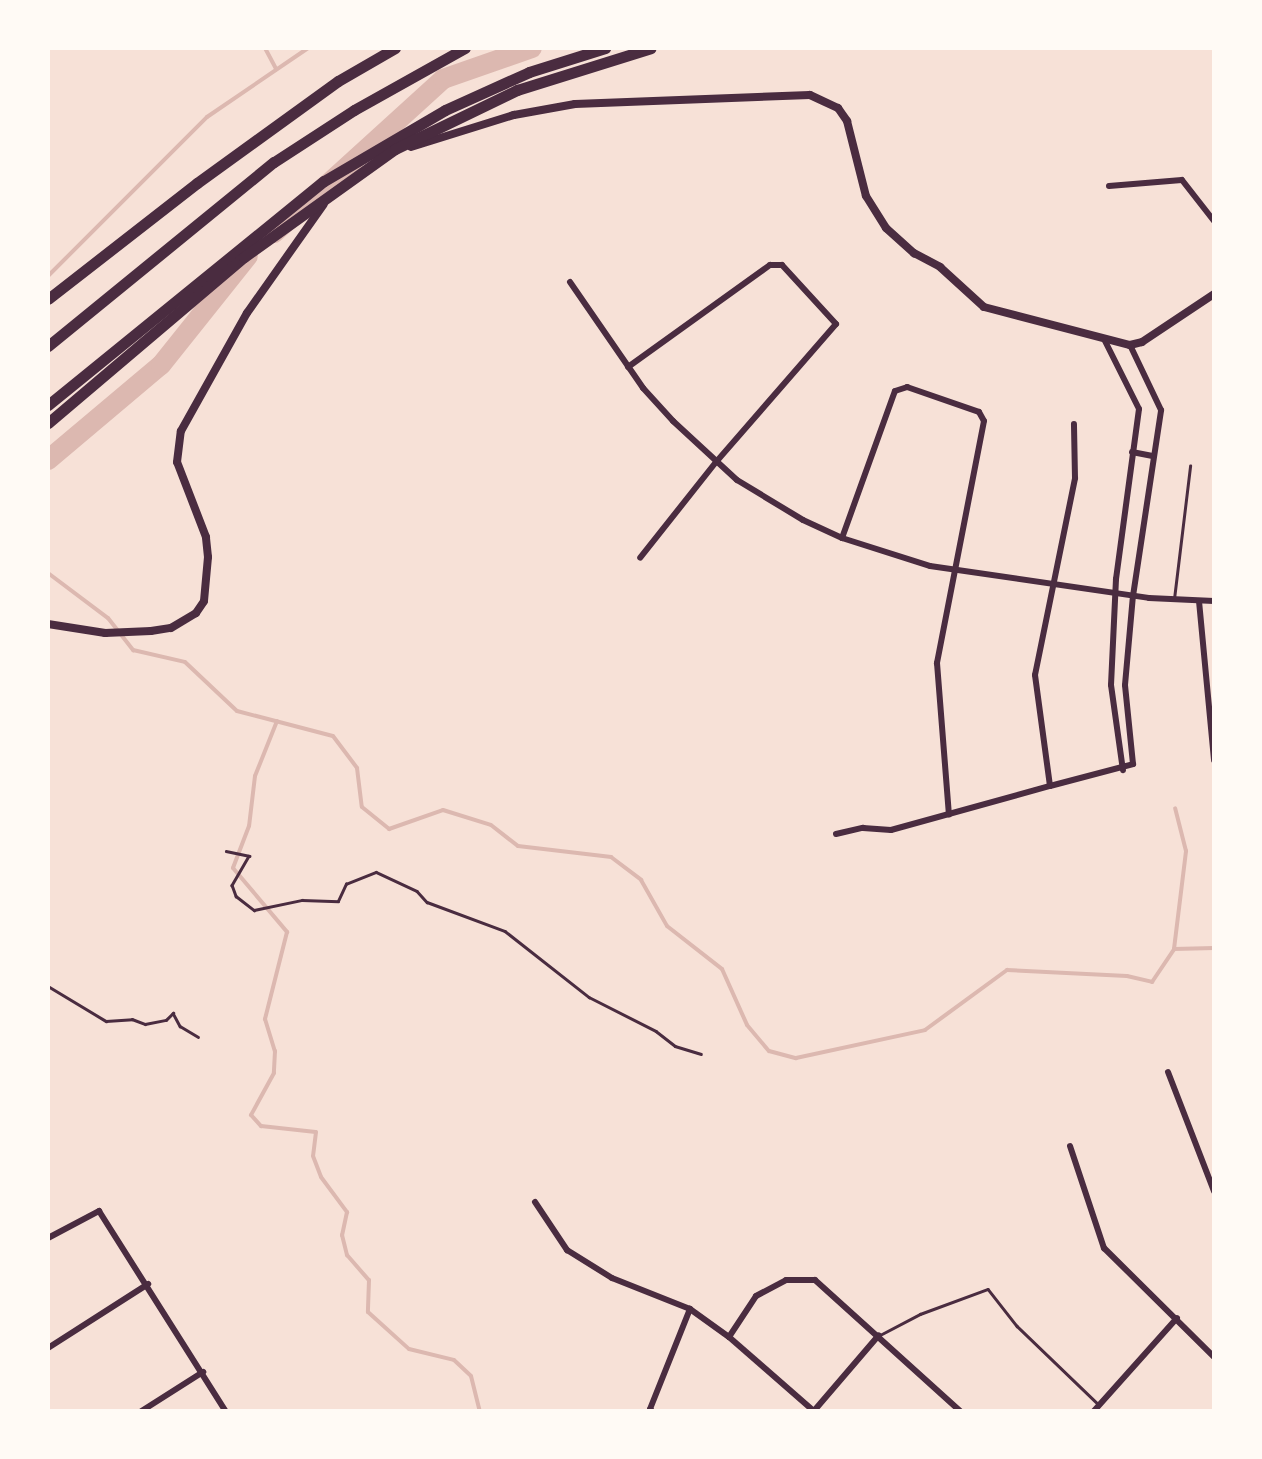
<!DOCTYPE html>
<style>
body{margin:0}
#map{position:relative;width:1262px;height:1459px;overflow:hidden;background:#f7e1d7;font-family:"Noto Sans",sans-serif}
div>[style]{position:absolute}
.stream>*{height:4px;margin:-2px;padding:0 2px;transform-origin:2px;border-radius:2px;background:#dcb8b0}
.river>*{height:20px;margin:-10px;padding:0 10px;transform-origin:10px;border-radius:10px;background:#dcb8b0}
.path>*{height:2.5px;margin:-1.25px;padding:0 1.25px;transform-origin:1.25px;border-radius:1.25px;background:#4a2c40}
.service>*{height:2.5px;margin:-1.25px;padding:0 1.25px;transform-origin:1.25px;border-radius:1.25px;background:#4a2c40}
.minor>*{height:6px;margin:-3px;padding:0 3px;transform-origin:3px;border-radius:3px;background:#4a2c40}
.tertiary>*{height:8px;margin:-4px;padding:0 4px;transform-origin:4px;border-radius:4px;background:#4a2c40}
.motorway>*{height:11px;margin:-5.5px;padding:0 5.5px;transform-origin:5.5px;border-radius:5.5px;background:#4a2c40}
span{translate:-50% -50%;white-space:nowrap;text-align:center;line-height:1.15;-webkit-text-stroke:8px #fffaf5;paint-order:stroke}
.frame{position:absolute;inset:0;border:50px solid #fffaf5;pointer-events:none}
</style>
<div id="map">
<div class="stream">
<i style="left:265px;top:48px;width:24px;rotate:62deg"></i>
<i style="left:48px;top:276px;width:225px;rotate:-45deg"></i>
<i style="left:207px;top:117px;width:122px;rotate:-34.3deg"></i>
<i style="left:48px;top:573px;width:75px;rotate:36.9deg"></i>
<i style="left:108px;top:618px;width:41px;rotate:52deg"></i>
<i style="left:133px;top:650px;width:53px;rotate:13deg"></i>
<i style="left:185px;top:662px;width:71px;rotate:43.3deg"></i>
<i style="left:237px;top:711px;width:99px;rotate:14.6deg"></i>
<i style="left:333px;top:736px;width:40px;rotate:53deg"></i>
<i style="left:357px;top:768px;width:39px;rotate:83deg"></i>
<i style="left:362px;top:807px;width:35px;rotate:39deg"></i>
<i style="left:389px;top:829px;width:57px;rotate:-19.4deg"></i>
<i style="left:443px;top:810px;width:50px;rotate:17.4deg"></i>
<i style="left:491px;top:825px;width:34px;rotate:38deg"></i>
<i style="left:518px;top:846px;width:94px;rotate:6.7deg"></i>
<i style="left:611px;top:857px;width:38px;rotate:37deg"></i>
<i style="left:641px;top:880px;width:53px;rotate:60.5deg"></i>
<i style="left:667px;top:926px;width:70px;rotate:38deg"></i>
<i style="left:722px;top:969px;width:61px;rotate:65.9deg"></i>
<i style="left:747px;top:1025px;width:34px;rotate:50deg"></i>
<i style="left:769px;top:1051px;width:28px;rotate:15deg"></i>
<i style="left:796px;top:1058px;width:132px;rotate:-12.2deg"></i>
<i style="left:925px;top:1030px;width:102px;rotate:-36.2deg"></i>
<i style="left:1007px;top:970px;width:120px;rotate:2.9deg"></i>
<i style="left:1127px;top:976px;width:26px;rotate:13deg"></i>
<i style="left:1152px;top:982px;width:40px;rotate:-56deg"></i>
<i style="left:1174px;top:949px;width:40px;rotate:-1.4deg"></i>
<i style="left:277px;top:721px;width:59px;rotate:111.8deg"></i>
<i style="left:255px;top:776px;width:50px;rotate:96.8deg"></i>
<i style="left:249px;top:826px;width:45px;rotate:110.9deg"></i>
<i style="left:233px;top:868px;width:84px;rotate:49.8deg"></i>
<i style="left:287px;top:932px;width:90px;rotate:104.2deg"></i>
<i style="left:265px;top:1019px;width:34px;rotate:73deg"></i>
<i style="left:275px;top:1051px;width:22px;rotate:93deg"></i>
<i style="left:274px;top:1073px;width:48px;rotate:118.7deg"></i>
<i style="left:251px;top:1115px;width:15px;rotate:48deg"></i>
<i style="left:261px;top:1126px;width:55px;rotate:6.2deg"></i>
<i style="left:316px;top:1132px;width:24px;rotate:97deg"></i>
<i style="left:313px;top:1156px;width:22px;rotate:69deg"></i>
<i style="left:321px;top:1177px;width:44px;rotate:53.4deg"></i>
<i style="left:347px;top:1212px;width:24px;rotate:102deg"></i>
<i style="left:342px;top:1235px;width:21px;rotate:76deg"></i>
<i style="left:347px;top:1255px;width:33px;rotate:49deg"></i>
<i style="left:369px;top:1280px;width:32px;rotate:92deg"></i>
<i style="left:368px;top:1312px;width:55px;rotate:42.1deg"></i>
<i style="left:409px;top:1349px;width:46px;rotate:13.7deg"></i>
<i style="left:454px;top:1360px;width:23px;rotate:43deg"></i>
<i style="left:471px;top:1376px;width:37px;rotate:76deg"></i>
<i style="left:1174px;top:949px;width:99px;rotate:-83deg"></i>
<i style="left:1186px;top:851px;width:44px;rotate:-104.3deg"></i>
</div>
<div class="river">
<i style="left:274px;top:233px;width:229px;rotate:-42.3deg"></i>
<i style="left:443px;top:79px;width:94px;rotate:-19.2deg"></i>
<i style="left:48px;top:460px;width:148px;rotate:-40.1deg"></i>
<i style="left:161px;top:365px;width:139px;rotate:-51.4deg"></i>
</div>
<div class="path">
<i style="left:226px;top:851px;width:24px;rotate:12deg"></i>
<i style="left:249px;top:856px;width:34px;rotate:120deg"></i>
<i style="left:232px;top:885px;width:12px;rotate:70deg"></i>
<i style="left:236px;top:896px;width:23px;rotate:38deg"></i>
<i style="left:254px;top:910px;width:49px;rotate:-11.8deg"></i>
<i style="left:302px;top:900px;width:36px;rotate:2deg"></i>
<i style="left:338px;top:901px;width:19px;rotate:-65deg"></i>
<i style="left:346px;top:884px;width:32px;rotate:-22deg"></i>
<i style="left:376px;top:872px;width:45px;rotate:24.9deg"></i>
<i style="left:417px;top:891px;width:15px;rotate:48deg"></i>
<i style="left:427px;top:902px;width:83px;rotate:20.4deg"></i>
<i style="left:505px;top:931px;width:107px;rotate:38.2deg"></i>
<i style="left:589px;top:997px;width:75px;rotate:26.9deg"></i>
<i style="left:656px;top:1031px;width:24px;rotate:38deg"></i>
<i style="left:675px;top:1046px;width:27px;rotate:17deg"></i>
<i style="left:48px;top:986px;width:68px;rotate:31.1deg"></i>
<i style="left:106px;top:1021px;width:26px;rotate:-4deg"></i>
<i style="left:132px;top:1019px;width:14px;rotate:21deg"></i>
<i style="left:145px;top:1024px;width:21px;rotate:-11deg"></i>
<i style="left:166px;top:1020px;width:10px;rotate:-45deg"></i>
<i style="left:173px;top:1013px;width:15px;rotate:62deg"></i>
<i style="left:180px;top:1026px;width:21px;rotate:31deg"></i>
</div>
<div class="service">
<i style="left:1174px;top:599px;width:134px;rotate:-83.1deg"></i>
<i style="left:880px;top:1335px;width:45px;rotate:-27.7deg"></i>
<i style="left:920px;top:1314px;width:72px;rotate:-20.2deg"></i>
<i style="left:988px;top:1289px;width:47px;rotate:51.9deg"></i>
<i style="left:1017px;top:1326px;width:112px;rotate:43.9deg"></i>
</div>
<div class="minor">
<i style="left:1109px;top:186px;width:73px;rotate:-4.7deg"></i>
<i style="left:1182px;top:180px;width:52px;rotate:52deg"></i>
<i style="left:570px;top:282px;width:129px;rotate:55.4deg"></i>
<i style="left:643px;top:388px;width:45px;rotate:47.7deg"></i>
<i style="left:673px;top:421px;width:87px;rotate:42.7deg"></i>
<i style="left:737px;top:480px;width:77px;rotate:31.2deg"></i>
<i style="left:803px;top:520px;width:43px;rotate:24.8deg"></i>
<i style="left:842px;top:538px;width:92px;rotate:17.7deg"></i>
<i style="left:930px;top:566px;width:221px;rotate:8.3deg"></i>
<i style="left:1149px;top:598px;width:65px;rotate:2.6deg"></i>
<i style="left:1104px;top:339px;width:78px;rotate:63.4deg"></i>
<i style="left:1139px;top:409px;width:172px;rotate:97.7deg"></i>
<i style="left:1116px;top:579px;width:106px;rotate:92.7deg"></i>
<i style="left:1111px;top:685px;width:86px;rotate:82deg"></i>
<i style="left:628px;top:367px;width:175px;rotate:-35.7deg"></i>
<i style="left:770px;top:265px;width:12px"></i>
<i style="left:782px;top:265px;width:80px;rotate:47.5deg"></i>
<i style="left:836px;top:324px;width:183px;rotate:131deg"></i>
<i style="left:716px;top:462px;width:122px;rotate:128.4deg"></i>
<i style="left:1132px;top:452px;width:21px;rotate:11deg"></i>
<i style="left:842px;top:538px;width:156px;rotate:-70.2deg"></i>
<i style="left:895px;top:391px;width:13px;rotate:-18deg"></i>
<i style="left:907px;top:387px;width:76px;rotate:19.1deg"></i>
<i style="left:979px;top:412px;width:10px;rotate:61deg"></i>
<i style="left:984px;top:421px;width:247px;rotate:101deg"></i>
<i style="left:937px;top:663px;width:152px;rotate:85.5deg"></i>
<i style="left:1199px;top:601px;width:160px;rotate:84.6deg"></i>
<i style="left:1050px;top:786px;width:86px;rotate:-14.8deg"></i>
<i style="left:1133px;top:764px;width:79px;rotate:-95.8deg"></i>
<i style="left:1125px;top:685px;width:89px;rotate:-84.9deg"></i>
<i style="left:1133px;top:596px;width:188px;rotate:-81.4deg"></i>
<i style="left:1161px;top:410px;width:72px;rotate:-115.5deg"></i>
<i style="left:836px;top:834px;width:28px;rotate:-13deg"></i>
<i style="left:863px;top:828px;width:28px;rotate:4deg"></i>
<i style="left:891px;top:830px;width:165px;rotate:-15.5deg"></i>
<i style="left:1050px;top:786px;width:112px;rotate:-97.7deg"></i>
<i style="left:1035px;top:675px;width:201px;rotate:-78.5deg"></i>
<i style="left:1075px;top:478px;width:54px;rotate:-91.1deg"></i>
<i style="left:1168px;top:1072px;width:128px;rotate:68.9deg"></i>
<i style="left:1070px;top:1146px;width:108px;rotate:71.6deg"></i>
<i style="left:1104px;top:1248px;width:155px;rotate:44.7deg"></i>
<i style="left:535px;top:1202px;width:58px;rotate:56.3deg"></i>
<i style="left:567px;top:1250px;width:53px;rotate:31.9deg"></i>
<i style="left:612px;top:1278px;width:84px;rotate:21.7deg"></i>
<i style="left:690px;top:1309px;width:48px;rotate:35.7deg"></i>
<i style="left:729px;top:1337px;width:114px;rotate:41.1deg"></i>
<i style="left:48px;top:1238px;width:58px;rotate:-27.9deg"></i>
<i style="left:99px;top:1211px;width:238px;rotate:57.7deg"></i>
<i style="left:729px;top:1337px;width:49px;rotate:-56.6deg"></i>
<i style="left:756px;top:1296px;width:34px;rotate:-28deg"></i>
<i style="left:786px;top:1280px;width:29px"></i>
<i style="left:815px;top:1280px;width:197px;rotate:42.1deg"></i>
<i style="left:48px;top:1348px;width:119px;rotate:-32.6deg"></i>
<i style="left:140px;top:1412px;width:75px;rotate:-32.4deg"></i>
<i style="left:653px;top:1412px;width:4px;rotate:-135deg"></i>
<i style="left:650px;top:1409px;width:108px;rotate:-68.2deg"></i>
<i style="left:813px;top:1412px;width:101px;rotate:-49.4deg"></i>
<i style="left:1093px;top:1412px;width:126px;rotate:-48.2deg"></i>
</div>
<div class="tertiary">
<i style="left:411px;top:147px;width:108px;rotate:-17.3deg"></i>
<i style="left:514px;top:115px;width:62px;rotate:-10.2deg"></i>
<i style="left:575px;top:104px;width:235px;rotate:-2.2deg"></i>
<i style="left:810px;top:95px;width:31px;rotate:25deg"></i>
<i style="left:838px;top:108px;width:16px;rotate:55deg"></i>
<i style="left:847px;top:121px;width:77px;rotate:75.8deg"></i>
<i style="left:866px;top:196px;width:38px;rotate:58deg"></i>
<i style="left:886px;top:228px;width:38px;rotate:42deg"></i>
<i style="left:914px;top:253px;width:30px;rotate:28deg"></i>
<i style="left:940px;top:267px;width:59px;rotate:42.3deg"></i>
<i style="left:984px;top:307px;width:151px;rotate:14.6deg"></i>
<i style="left:1130px;top:345px;width:12px;rotate:-14deg"></i>
<i style="left:1142px;top:342px;width:87px;rotate:-33.7deg"></i>
<i style="left:48px;top:624px;width:58px;rotate:9deg"></i>
<i style="left:105px;top:633px;width:46px;rotate:-2.5deg"></i>
<i style="left:151px;top:631px;width:20px;rotate:-9deg"></i>
<i style="left:171px;top:628px;width:29px;rotate:-31deg"></i>
<i style="left:196px;top:613px;width:14px;rotate:-56deg"></i>
<i style="left:204px;top:601px;width:44px;rotate:-84.8deg"></i>
<i style="left:208px;top:557px;width:20px;rotate:-96deg"></i>
<i style="left:206px;top:537px;width:80px;rotate:-111.1deg"></i>
<i style="left:177px;top:462px;width:31px;rotate:-83deg"></i>
<i style="left:181px;top:431px;width:135px;rotate:-60.8deg"></i>
<i style="left:247px;top:313px;width:133px;rotate:-54.8deg"></i>
</div>
<div class="motorway">
<i style="left:48px;top:299px;width:189px;rotate:-37.9deg"></i>
<i style="left:197px;top:183px;width:174px;rotate:-35.9deg"></i>
<i style="left:338px;top:81px;width:66px;rotate:-30.1deg"></i>
<i style="left:48px;top:346px;width:291px;rotate:-39.2deg"></i>
<i style="left:274px;top:162px;width:95px;rotate:-33deg"></i>
<i style="left:354px;top:110px;width:127px;rotate:-29.2deg"></i>
<i style="left:48px;top:405px;width:355px;rotate:-39.1deg"></i>
<i style="left:324px;top:181px;width:140px;rotate:-30.4deg"></i>
<i style="left:445px;top:110px;width:92px;rotate:-24.3deg"></i>
<i style="left:529px;top:72px;width:80px;rotate:-17.5deg"></i>
<i style="left:48px;top:423px;width:257px;rotate:-40.3deg"></i>
<i style="left:244px;top:257px;width:186px;rotate:-35.6deg"></i>
<i style="left:395px;top:149px;width:136px;rotate:-25.8deg"></i>
<i style="left:517px;top:90px;width:140px;rotate:-17.4deg"></i>
</div>
<div class="frame"></div>
</div>
